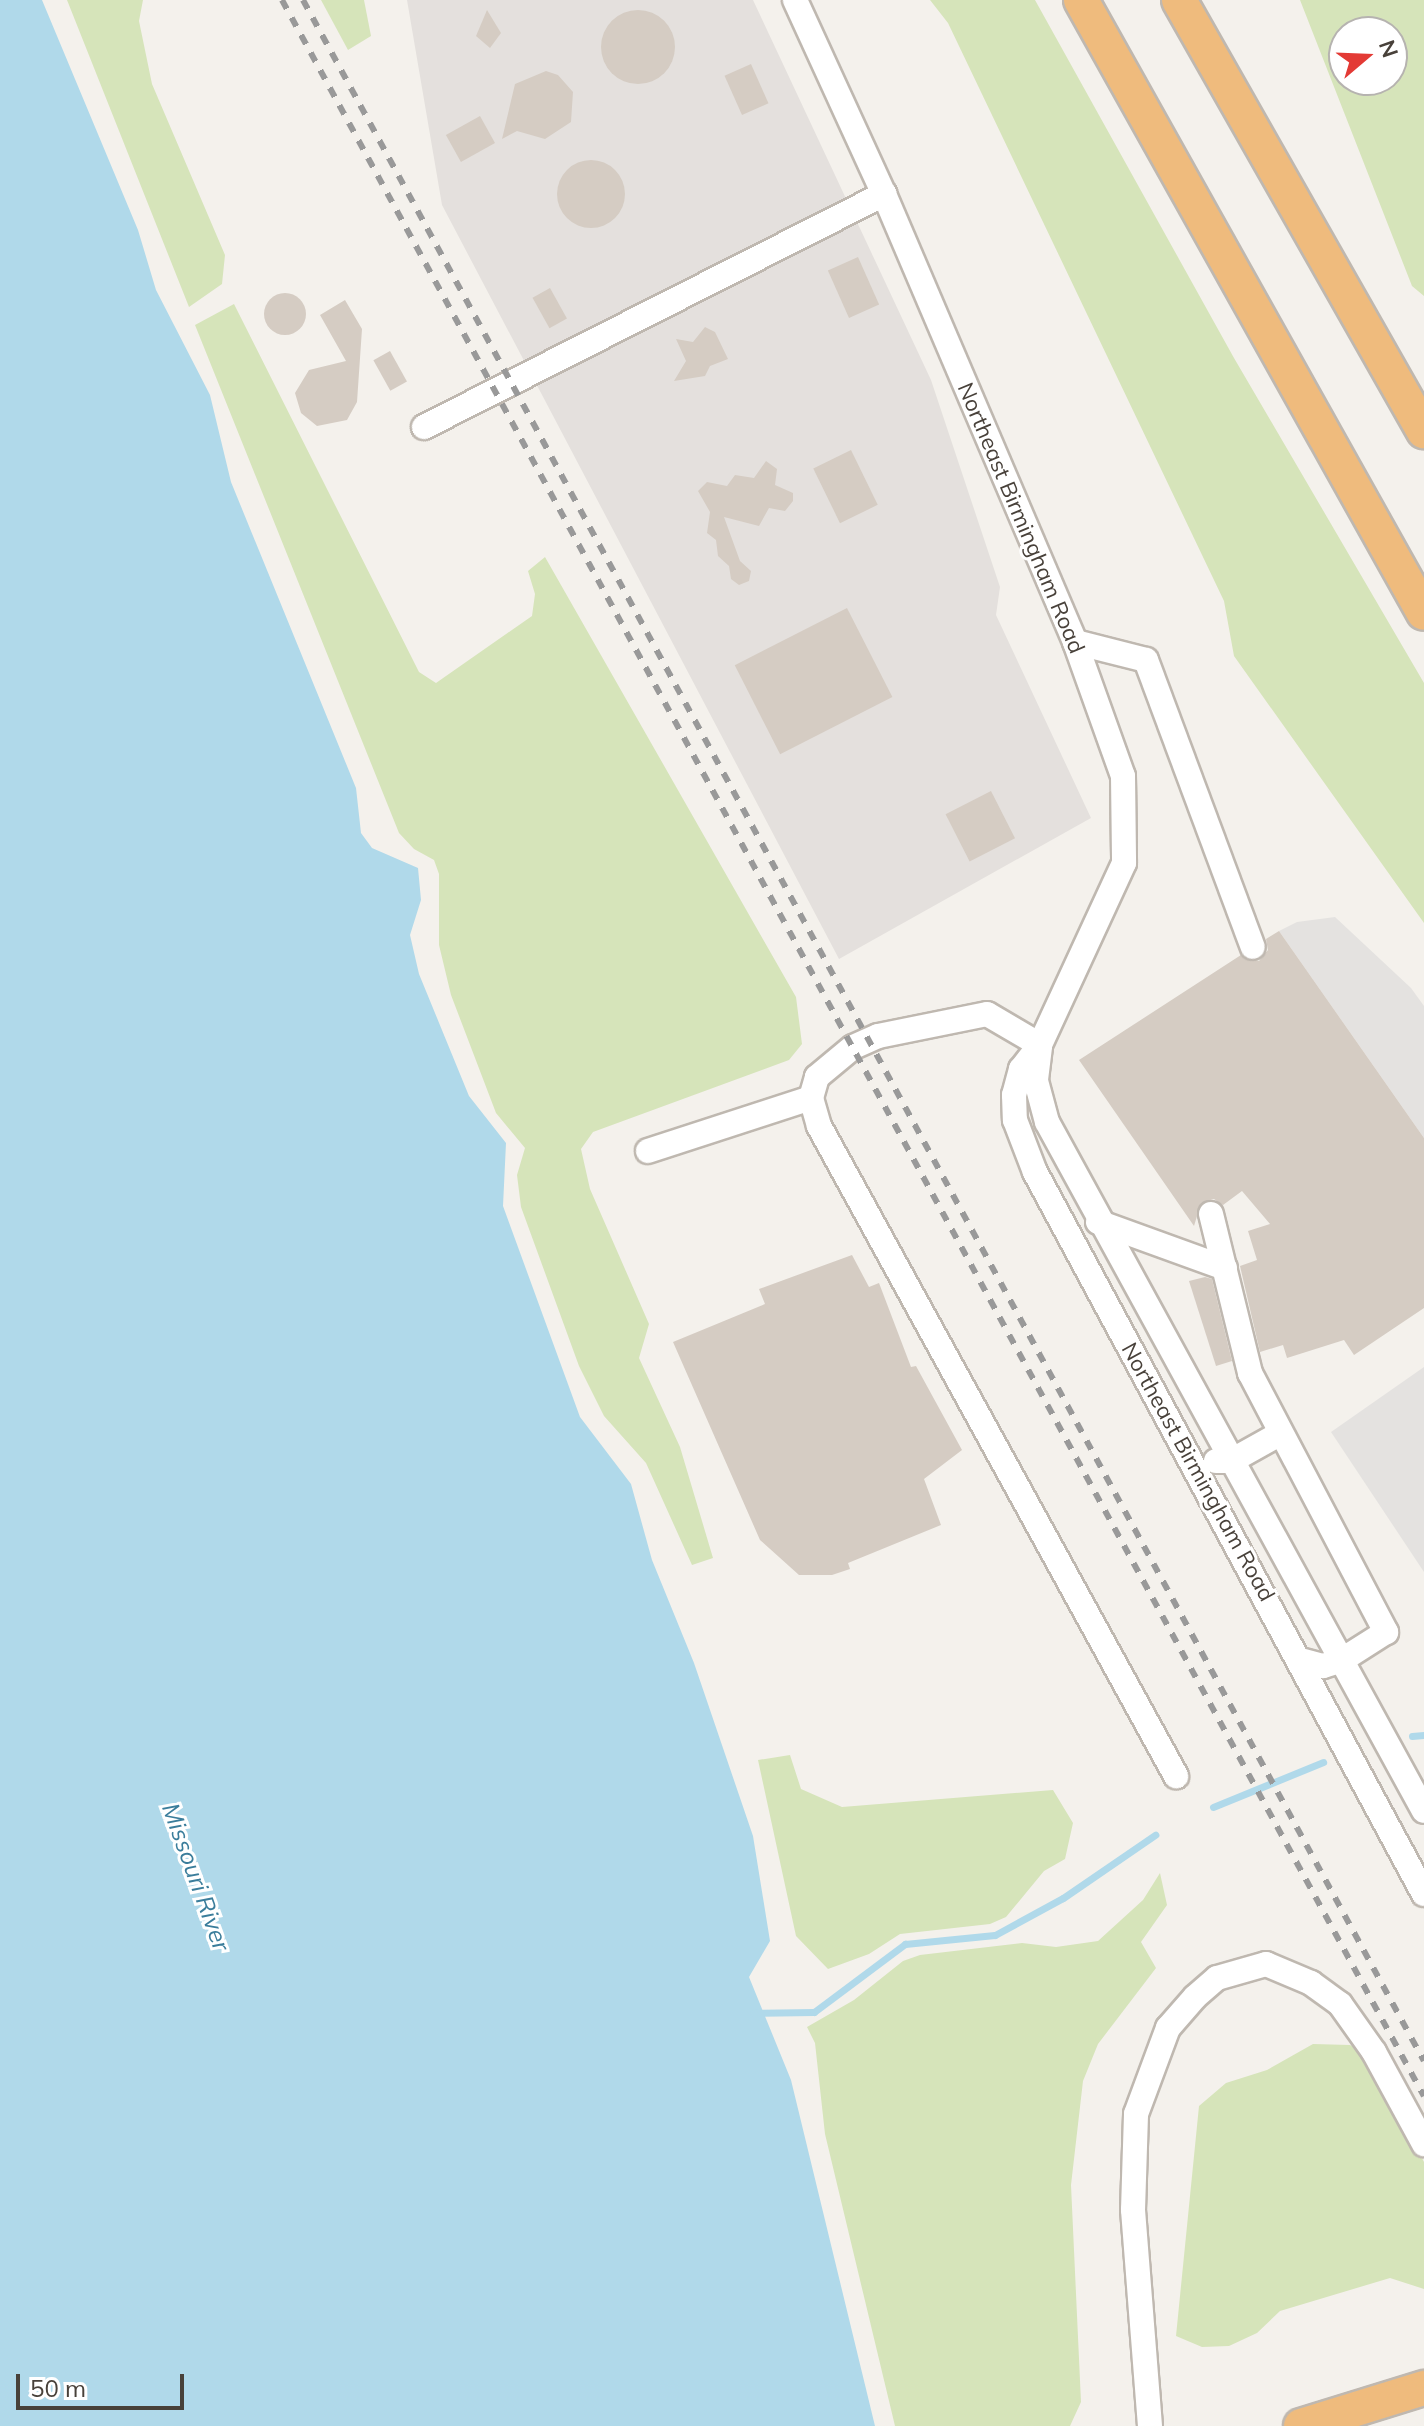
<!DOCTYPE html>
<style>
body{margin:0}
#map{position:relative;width:1424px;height:2426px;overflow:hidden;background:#f4f1ec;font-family:Mulish,sans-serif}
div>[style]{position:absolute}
.industrial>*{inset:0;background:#e4e0dd}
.green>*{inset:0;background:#d6e4ba}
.parking>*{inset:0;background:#e4e2e0}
.water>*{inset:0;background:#b0d9ea}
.stream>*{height:7px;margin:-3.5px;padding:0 3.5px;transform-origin:3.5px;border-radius:3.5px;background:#b0d9ea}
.building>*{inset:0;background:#d5ccc3;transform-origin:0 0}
.round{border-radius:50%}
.roads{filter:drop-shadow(2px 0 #bfb8b0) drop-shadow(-2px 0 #bfb8b0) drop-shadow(0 2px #bfb8b0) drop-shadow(0 -2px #bfb8b0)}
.minor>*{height:24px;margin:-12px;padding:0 12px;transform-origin:12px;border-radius:12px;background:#fff}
.highway>*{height:34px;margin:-17px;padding:0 17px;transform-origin:17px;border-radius:17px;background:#efbb7d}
.rail>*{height:6px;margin-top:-3px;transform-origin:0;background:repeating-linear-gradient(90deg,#999 0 10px,transparent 0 20px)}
span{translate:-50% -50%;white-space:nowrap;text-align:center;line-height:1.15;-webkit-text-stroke:6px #fff;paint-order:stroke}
.street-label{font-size:22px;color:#48413a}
.water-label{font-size:24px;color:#3a7d9b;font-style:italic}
.north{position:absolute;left:1328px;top:16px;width:80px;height:80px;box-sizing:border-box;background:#fff;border:2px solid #b6b3b0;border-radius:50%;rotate:71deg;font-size:22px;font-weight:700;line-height:32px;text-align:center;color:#48413a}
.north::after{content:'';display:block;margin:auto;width:28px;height:36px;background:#e33a35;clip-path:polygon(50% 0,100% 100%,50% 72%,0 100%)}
.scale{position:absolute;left:16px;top:2374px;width:168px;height:36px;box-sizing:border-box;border:4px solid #48413a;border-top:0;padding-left:10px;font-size:24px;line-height:28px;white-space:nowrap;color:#48413a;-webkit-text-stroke:6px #fff;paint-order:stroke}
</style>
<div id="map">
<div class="industrial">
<i style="clip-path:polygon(407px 0,753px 0,931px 380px,1000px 587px,996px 615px,1091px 818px,839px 959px,442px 205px)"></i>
</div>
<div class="green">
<i style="clip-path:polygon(67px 0,143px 0,139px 21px,152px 84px,225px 255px,222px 284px,189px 307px)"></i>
<i style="clip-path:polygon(321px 0,364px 0,371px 36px,348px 50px)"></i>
<i style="clip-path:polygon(930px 0,1035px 0,1234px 358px,1424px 683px,1424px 923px,1234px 656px,1224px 601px,948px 23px)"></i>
<i style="clip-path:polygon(evenodd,1300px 0,1424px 0,1424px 296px,1412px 286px,1300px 0,1344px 32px,1392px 32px,1392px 80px,1344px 80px,1344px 32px)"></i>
<i style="clip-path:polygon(234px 304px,419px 672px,436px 683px,532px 616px,535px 594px,528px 571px,545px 557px,796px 997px,802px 1044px,789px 1060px,593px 1132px,581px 1149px,590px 1189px,649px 1324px,639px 1358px,680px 1447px,713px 1558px,692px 1565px,646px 1463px,604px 1416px,579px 1366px,521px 1207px,517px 1175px,525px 1148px,496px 1113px,451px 995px,439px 945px,439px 874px,434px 860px,414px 849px,399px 833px,195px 325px)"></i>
<i style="clip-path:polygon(790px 1755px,801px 1789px,842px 1807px,1053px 1790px,1073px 1823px,1065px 1859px,1044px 1871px,1006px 1917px,990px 1924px,900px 1934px,869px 1954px,828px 1969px,796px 1936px,758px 1760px)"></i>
<i style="clip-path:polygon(1160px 1873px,1167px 1905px,1141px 1942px,1156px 1968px,1098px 2044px,1083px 2081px,1071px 2185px,1081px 2402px,1070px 2426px,895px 2426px,825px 2134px,815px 2043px,807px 2027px,854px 2000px,903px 1961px,920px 1955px,1022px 1943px,1056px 1947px,1098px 1941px,1143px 1900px)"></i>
<i style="clip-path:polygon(1313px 2044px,1350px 2045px,1368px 2055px,1424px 2162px,1424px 2289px,1390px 2278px,1280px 2311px,1257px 2333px,1229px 2346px,1202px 2347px,1176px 2336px,1199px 2106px,1226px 2083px,1267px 2070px)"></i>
</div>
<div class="parking">
<i style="clip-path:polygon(1335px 917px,1411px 988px,1424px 1006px,1424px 1138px,1279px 931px,1297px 922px)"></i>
<i style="clip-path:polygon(1424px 1367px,1424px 1572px,1331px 1432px)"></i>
</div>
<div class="water">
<i style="clip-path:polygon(0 0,42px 0,138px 230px,156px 290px,210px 395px,231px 482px,356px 788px,361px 833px,372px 848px,418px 868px,421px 900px,410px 935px,419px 974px,469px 1096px,506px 1143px,503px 1206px,580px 1417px,631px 1484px,652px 1560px,694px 1663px,753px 1836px,770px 1941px,749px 1977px,791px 2080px,875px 2426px,0 2426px)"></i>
</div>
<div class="stream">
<i style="left:1412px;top:1736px;width:12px;rotate:-5deg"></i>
<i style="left:1213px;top:1807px;width:119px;rotate:-22.2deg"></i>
<i style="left:753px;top:2013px;width:61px;rotate:-0.9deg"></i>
<i style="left:814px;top:2012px;width:114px;rotate:-36.8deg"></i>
<i style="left:905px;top:1944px;width:90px;rotate:-5.7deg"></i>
<i style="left:995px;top:1935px;width:77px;rotate:-28.6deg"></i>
<i style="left:1063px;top:1898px;width:112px;rotate:-34.4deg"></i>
</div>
<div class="building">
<i style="clip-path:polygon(487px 10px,501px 33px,490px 48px,476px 36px)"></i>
<i class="round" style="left:601px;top:10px;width:74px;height:74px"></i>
<i style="left:751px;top:64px;width:43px;height:29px;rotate:66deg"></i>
<i style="clip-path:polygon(546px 71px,558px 75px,573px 92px,571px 122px,545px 139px,517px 131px,502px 139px,515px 84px)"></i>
<i style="left:480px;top:116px;width:31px;height:39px;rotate:61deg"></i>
<i class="round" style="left:557px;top:160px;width:68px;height:68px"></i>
<i style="left:858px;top:257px;width:52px;height:33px;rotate:66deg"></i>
<i style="left:550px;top:288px;width:35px;height:20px;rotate:61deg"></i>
<i class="round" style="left:264px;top:293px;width:42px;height:42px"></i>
<i style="clip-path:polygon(345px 300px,362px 329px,357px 402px,347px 420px,317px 426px,301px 413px,295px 393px,309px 370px,346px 361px,320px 315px)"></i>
<i style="clip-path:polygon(705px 327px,715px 332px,728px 359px,710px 366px,705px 376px,674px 381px,686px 361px,676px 339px,693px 342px)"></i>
<i style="left:390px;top:351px;width:35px;height:19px;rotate:61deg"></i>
<i style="left:851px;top:450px;width:61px;height:42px;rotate:64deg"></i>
<i style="clip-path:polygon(766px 461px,777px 469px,775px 485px,793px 493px,793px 501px,785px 511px,769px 508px,759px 526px,724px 517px,740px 561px,751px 571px,749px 581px,739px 585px,731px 579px,729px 566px,718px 556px,716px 540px,707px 533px,710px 512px,698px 491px,707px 482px,727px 486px,735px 475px,754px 478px)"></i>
<i style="left:847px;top:608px;width:100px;height:126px;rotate:63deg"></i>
<i style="left:991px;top:791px;width:53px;height:51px;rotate:63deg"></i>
<i style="clip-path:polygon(1279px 931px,1424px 1138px,1424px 1308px,1354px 1355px,1344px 1340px,1287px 1358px,1283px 1345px,1260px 1352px,1240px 1266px,1257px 1260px,1248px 1231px,1270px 1224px,1242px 1191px,1223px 1205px,1214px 1199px,1201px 1203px,1194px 1226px,1079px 1060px,1241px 955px,1259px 961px,1268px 950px,1266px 939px)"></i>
<i style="clip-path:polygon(852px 1255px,869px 1287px,879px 1283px,911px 1367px,916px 1366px,962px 1450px,924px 1479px,941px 1525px,848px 1563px,850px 1569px,832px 1575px,799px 1575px,760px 1540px,673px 1342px,765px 1304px,759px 1289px)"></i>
<i style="clip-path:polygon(1205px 1277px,1212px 1279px,1232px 1361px,1216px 1366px,1189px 1281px)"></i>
</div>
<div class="roads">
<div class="minor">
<i style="left:795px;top:0;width:213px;rotate:65.4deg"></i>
<i style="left:884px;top:194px;width:487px;rotate:66.9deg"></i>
<i style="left:1075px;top:642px;width:142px;rotate:70.3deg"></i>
<i style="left:1123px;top:776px;width:87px;rotate:89.3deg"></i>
<i style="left:1124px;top:863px;width:200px;rotate:114.8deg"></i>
<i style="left:1040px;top:1045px;width:31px;rotate:128deg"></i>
<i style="left:1021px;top:1069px;width:27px;rotate:105deg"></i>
<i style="left:1014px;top:1095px;width:25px;rotate:88deg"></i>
<i style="left:1015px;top:1120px;width:56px;rotate:69deg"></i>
<i style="left:1035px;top:1172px;width:820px;rotate:61.69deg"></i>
<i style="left:424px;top:427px;width:516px;rotate:-26.86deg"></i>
<i style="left:1075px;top:642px;width:73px;rotate:14.2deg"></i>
<i style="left:1146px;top:660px;width:306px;rotate:69.6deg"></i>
<i style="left:1040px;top:1045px;width:61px;rotate:-149.7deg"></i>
<i style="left:987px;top:1014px;width:111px;rotate:168.6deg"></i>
<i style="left:878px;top:1036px;width:27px;rotate:156deg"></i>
<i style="left:853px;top:1047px;width:47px;rotate:140.2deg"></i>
<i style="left:817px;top:1077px;width:22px;rotate:106deg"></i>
<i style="left:811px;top:1098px;width:29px;rotate:74deg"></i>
<i style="left:819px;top:1126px;width:742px;rotate:61.22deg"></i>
<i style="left:1040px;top:1047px;width:34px;rotate:97deg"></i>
<i style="left:1036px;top:1081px;width:42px;rotate:75deg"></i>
<i style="left:1047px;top:1122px;width:785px;rotate:61.31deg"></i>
<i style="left:648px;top:1151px;width:171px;rotate:-18deg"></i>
<i style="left:1211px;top:1214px;width:164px;rotate:76.2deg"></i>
<i style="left:1250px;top:1373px;width:293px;rotate:62.3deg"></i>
<i style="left:1386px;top:1632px;width:52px;rotate:147.5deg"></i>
<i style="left:1342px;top:1660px;width:20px;rotate:162deg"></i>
<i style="left:1323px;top:1666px;width:23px;rotate:-165deg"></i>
<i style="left:1098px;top:1222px;width:135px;rotate:19.9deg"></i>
<i style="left:1216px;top:1461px;width:15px"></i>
<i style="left:1231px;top:1461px;width:57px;rotate:-29.2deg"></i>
<i style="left:1150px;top:2426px;width:217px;rotate:-94.5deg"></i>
<i style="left:1133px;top:2210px;width:96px;rotate:-88.2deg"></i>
<i style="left:1136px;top:2114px;width:92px;rotate:-69.6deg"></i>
<i style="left:1168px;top:2028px;width:41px;rotate:-48.9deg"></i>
<i style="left:1195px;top:1997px;width:29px;rotate:-41deg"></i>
<i style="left:1217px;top:1978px;width:51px;rotate:-15.9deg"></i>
<i style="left:1266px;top:1964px;width:49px;rotate:22.9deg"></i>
<i style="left:1311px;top:1983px;width:36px;rotate:36deg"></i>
<i style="left:1340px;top:2004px;width:59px;rotate:54.7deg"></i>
<i style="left:1374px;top:2052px;width:105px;rotate:61.5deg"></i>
</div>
<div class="highway">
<i style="left:1081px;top:0;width:702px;rotate:60.77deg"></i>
<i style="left:1179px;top:0;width:496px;rotate:60.4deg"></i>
<i style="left:1301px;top:2426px;width:129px;rotate:-17.2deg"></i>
</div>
</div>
<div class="rail">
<i style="left:282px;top:0;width:2387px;rotate:61.42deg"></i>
<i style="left:303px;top:0;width:2346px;rotate:61.46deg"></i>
</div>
<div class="street-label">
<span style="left:1021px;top:518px;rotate:67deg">Northeast Birmingham Road</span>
<span style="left:1198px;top:1472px;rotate:61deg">Northeast Birmingham Road</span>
</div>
<div class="water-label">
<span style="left:196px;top:1877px;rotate:70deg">Missouri River</span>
</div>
<div class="north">N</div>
<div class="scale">50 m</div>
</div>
